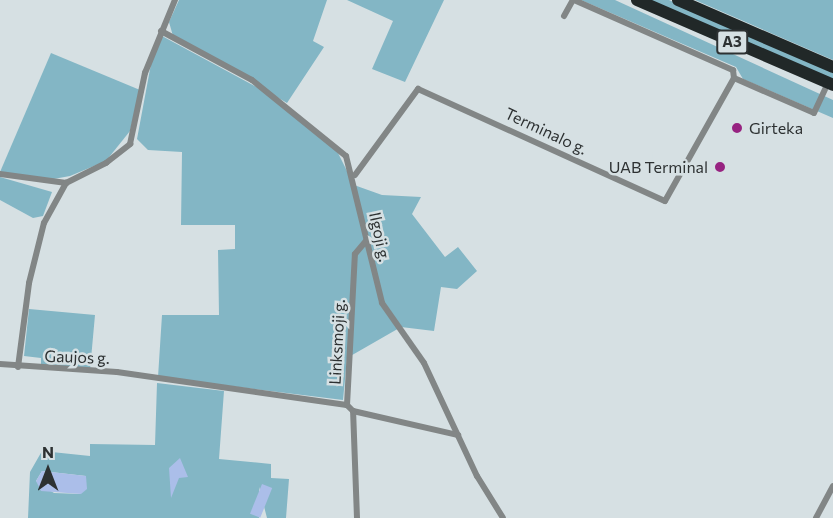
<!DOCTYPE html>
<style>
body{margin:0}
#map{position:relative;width:833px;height:518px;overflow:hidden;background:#d6e0e3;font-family:Commissioner,sans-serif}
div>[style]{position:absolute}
.green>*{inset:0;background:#83b6c5}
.water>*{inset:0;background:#abbee9;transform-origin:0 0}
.street>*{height:6px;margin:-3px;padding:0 3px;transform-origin:3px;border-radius:3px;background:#828686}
.highway>*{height:12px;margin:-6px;padding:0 6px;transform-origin:6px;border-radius:6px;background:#212828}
.dots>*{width:16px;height:16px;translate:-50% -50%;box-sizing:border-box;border:3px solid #d6e0e3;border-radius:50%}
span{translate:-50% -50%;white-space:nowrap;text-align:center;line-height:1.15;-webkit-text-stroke:5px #d6e0e3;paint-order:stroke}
.shield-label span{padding:2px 4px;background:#d6e0e3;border:2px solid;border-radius:4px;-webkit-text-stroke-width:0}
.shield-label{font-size:15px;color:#2d3132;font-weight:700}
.poi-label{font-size:16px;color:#2d3132}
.left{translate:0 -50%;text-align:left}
.right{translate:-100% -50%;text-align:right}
.street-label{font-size:16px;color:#2d3132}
.north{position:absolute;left:18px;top:440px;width:60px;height:60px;-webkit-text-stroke:4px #d6e0e3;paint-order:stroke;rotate:0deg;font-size:16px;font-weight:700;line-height:24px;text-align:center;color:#2d3132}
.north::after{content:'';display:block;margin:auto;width:21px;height:27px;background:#2d3132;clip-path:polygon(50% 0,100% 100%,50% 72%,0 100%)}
</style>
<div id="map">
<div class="green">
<i style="clip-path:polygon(179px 0,327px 0,313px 41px,324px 47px,287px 103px,173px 36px,169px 22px)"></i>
<i style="clip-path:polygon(347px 0,444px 0,405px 82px,372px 69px,393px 21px)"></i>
<i style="clip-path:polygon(581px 0,615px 0,833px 100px,833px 118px,743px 79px,736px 67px)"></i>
<i style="clip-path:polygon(646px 0,669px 0,833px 72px,833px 81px)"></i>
<i style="clip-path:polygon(695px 0,833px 0,833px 60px)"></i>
<i style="clip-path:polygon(162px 36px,262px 90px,336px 149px,354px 185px,382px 195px,421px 197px,412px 214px,445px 257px,458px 247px,477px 271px,457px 289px,441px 287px,434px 331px,401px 327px,347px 358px,343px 400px,158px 377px,162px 315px,219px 315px,218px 250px,235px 249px,235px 225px,181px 225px,182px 152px,148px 150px,137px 139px,151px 64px)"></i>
<i style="clip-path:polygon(51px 53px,140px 90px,130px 131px,106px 161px,70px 176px,48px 180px,0 172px)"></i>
<i style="clip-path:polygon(0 177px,52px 192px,43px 216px,33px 218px,0 200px)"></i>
<i style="clip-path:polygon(29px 309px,95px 315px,90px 370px,41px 367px,41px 358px,24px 356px)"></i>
<i style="clip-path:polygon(evenodd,157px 383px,224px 391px,219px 459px,271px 464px,271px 478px,289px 479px,286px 518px,267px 518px,259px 487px,259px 518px,28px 518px,30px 472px,42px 451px,90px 456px,90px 444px,155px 445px,157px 383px,42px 471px,86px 476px,80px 494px,54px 493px,36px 481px,42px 471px)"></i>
</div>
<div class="water">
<i style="clip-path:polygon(180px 458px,188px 477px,179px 478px,171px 498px,169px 468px)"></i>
<i style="clip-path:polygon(42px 471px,86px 476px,87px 489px,81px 494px,41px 491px,36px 481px)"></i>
<i style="left:262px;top:484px;width:11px;height:32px;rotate:22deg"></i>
</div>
<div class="street">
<i style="left:574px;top:0;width:174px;rotate:23.8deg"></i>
<i style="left:733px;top:70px;width:8px;rotate:83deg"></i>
<i style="left:564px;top:16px;width:18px;rotate:-61deg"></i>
<i style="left:161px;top:31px;width:103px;rotate:28.3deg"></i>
<i style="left:252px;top:80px;width:121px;rotate:39deg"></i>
<i style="left:346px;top:156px;width:151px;rotate:76.2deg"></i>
<i style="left:382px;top:303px;width:73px;rotate:55deg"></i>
<i style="left:424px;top:363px;width:125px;rotate:64.9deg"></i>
<i style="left:477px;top:476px;width:49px;rotate:58.2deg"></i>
<i style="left:0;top:174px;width:67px;rotate:7.8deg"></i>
<i style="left:355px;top:175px;width:107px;rotate:-53.8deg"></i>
<i style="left:418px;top:89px;width:271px;rotate:24.4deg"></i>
<i style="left:665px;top:201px;width:141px;rotate:-60.7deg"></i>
<i style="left:734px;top:78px;width:87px;rotate:23.6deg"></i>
<i style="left:814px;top:113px;width:33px;rotate:-65deg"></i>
<i style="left:0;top:364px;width:117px;rotate:3.9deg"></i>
<i style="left:117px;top:372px;width:232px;rotate:8.2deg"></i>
<i style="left:18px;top:367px;width:85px;rotate:-82.5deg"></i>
<i style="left:29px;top:283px;width:62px;rotate:-76deg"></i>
<i style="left:44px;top:223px;width:46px;rotate:-61.2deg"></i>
<i style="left:66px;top:183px;width:45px;rotate:-26.6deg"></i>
<i style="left:106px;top:163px;width:31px;rotate:-38deg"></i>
<i style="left:130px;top:144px;width:73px;rotate:-78.1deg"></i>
<i style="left:145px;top:73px;width:79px;rotate:-67.7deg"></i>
<i style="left:353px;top:411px;width:108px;rotate:12.9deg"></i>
<i style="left:357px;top:518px;width:107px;rotate:-92.1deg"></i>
<i style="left:353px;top:411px;width:8px;rotate:-135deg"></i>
<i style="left:347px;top:405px;width:151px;rotate:-87deg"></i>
<i style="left:355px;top:254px;width:17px;rotate:-50deg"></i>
<i style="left:816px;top:518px;width:36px;rotate:-62deg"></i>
</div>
<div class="highway">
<i style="left:637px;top:0;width:214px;rotate:23.4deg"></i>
<i style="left:678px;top:0;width:169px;rotate:23.4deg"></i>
</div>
<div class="dots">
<i style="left:737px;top:128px;background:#972381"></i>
<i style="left:720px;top:167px;background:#972381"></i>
</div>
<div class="shield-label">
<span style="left:732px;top:42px">A3</span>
</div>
<div class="poi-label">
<span class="left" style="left:749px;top:128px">Girteka</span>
<span class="right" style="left:708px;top:167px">UAB Terminal</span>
</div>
<div class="street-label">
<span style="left:546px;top:131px;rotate:25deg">Terminalo g.</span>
<span style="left:380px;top:237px;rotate:78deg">Ilgoji g.</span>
<span style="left:337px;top:342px;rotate:-87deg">Linksmoji g.</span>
<span style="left:77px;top:357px;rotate:2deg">Gaujos g.</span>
</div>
<div class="north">N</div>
</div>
